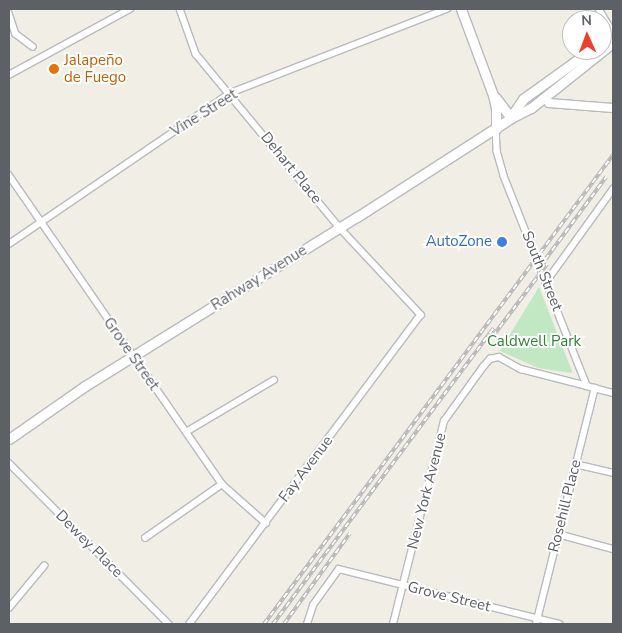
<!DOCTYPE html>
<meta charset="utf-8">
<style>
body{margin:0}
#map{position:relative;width:622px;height:633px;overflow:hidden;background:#f0eee5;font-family:"Nunito Sans",sans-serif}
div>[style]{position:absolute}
.green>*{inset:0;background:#c1e8c2}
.roads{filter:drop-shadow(1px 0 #b8bbbf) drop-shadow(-1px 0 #b8bbbf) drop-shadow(0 1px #b8bbbf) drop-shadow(0 -1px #b8bbbf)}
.minor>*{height:5.5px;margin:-2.75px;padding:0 2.75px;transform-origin:2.75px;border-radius:2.75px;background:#fff}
.tertiary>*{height:8px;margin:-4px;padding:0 4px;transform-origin:4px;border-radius:4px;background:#fff}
.secondary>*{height:9px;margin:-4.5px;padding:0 4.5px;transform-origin:4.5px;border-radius:4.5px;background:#fff}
.rail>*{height:4px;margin-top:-2px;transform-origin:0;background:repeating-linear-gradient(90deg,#fff 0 5.5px,#b6b7b7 0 11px);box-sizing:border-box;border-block:1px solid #b6b7b7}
.dots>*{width:14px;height:14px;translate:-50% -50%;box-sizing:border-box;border:2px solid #fff;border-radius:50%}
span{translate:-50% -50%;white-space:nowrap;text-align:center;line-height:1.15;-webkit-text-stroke:4px #fff;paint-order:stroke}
.food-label{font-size:15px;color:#c56008}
.left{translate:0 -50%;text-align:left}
.street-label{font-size:15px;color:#5d6166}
.shop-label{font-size:15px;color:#366cbe}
.right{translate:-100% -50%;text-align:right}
.park-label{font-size:15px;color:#308237}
.frame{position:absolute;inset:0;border:10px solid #5d6166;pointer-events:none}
.north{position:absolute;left:562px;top:10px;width:50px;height:50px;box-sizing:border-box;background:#fff;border:1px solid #bec0c2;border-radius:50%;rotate:358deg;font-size:14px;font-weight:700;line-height:20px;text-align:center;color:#5d6166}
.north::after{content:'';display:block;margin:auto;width:18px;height:22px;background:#f0402b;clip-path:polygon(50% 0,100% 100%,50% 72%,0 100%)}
</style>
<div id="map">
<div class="green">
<i style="clip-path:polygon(539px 287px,572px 371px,571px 373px,538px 368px,500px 351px)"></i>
</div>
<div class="roads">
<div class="minor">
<i style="left:180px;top:9px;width:48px;rotate:70.4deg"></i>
<i style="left:196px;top:54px;width:226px;rotate:50.4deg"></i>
<i style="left:340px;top:228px;width:119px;rotate:47deg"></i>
<i style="left:421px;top:315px;width:386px;rotate:126.8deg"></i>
<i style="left:599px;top:9px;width:27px;rotate:59deg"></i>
<i style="left:9px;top:13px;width:22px;rotate:72deg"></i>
<i style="left:16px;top:34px;width:21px;rotate:37deg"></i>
<i style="left:9px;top:75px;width:138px;rotate:-28.6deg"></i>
<i style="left:496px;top:129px;width:22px;rotate:87deg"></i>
<i style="left:497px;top:151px;width:26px;rotate:74deg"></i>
<i style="left:504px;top:176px;width:226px;rotate:68.4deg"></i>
<i style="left:587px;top:386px;width:27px;rotate:15deg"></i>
<i style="left:9px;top:175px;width:375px;rotate:55.4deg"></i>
<i style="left:222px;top:484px;width:59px;rotate:41.6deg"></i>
<i style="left:9px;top:244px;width:268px;rotate:-34.3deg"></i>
<i style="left:230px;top:93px;width:233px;rotate:-21.2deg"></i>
<i style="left:546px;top:282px;width:115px;rotate:-54.2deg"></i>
<i style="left:186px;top:432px;width:102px;rotate:-30.6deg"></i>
<i style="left:9px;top:463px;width:227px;rotate:45.2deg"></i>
<i style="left:575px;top:464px;width:39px;rotate:13deg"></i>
<i style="left:558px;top:534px;width:57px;rotate:15.3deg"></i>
<i style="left:145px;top:538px;width:94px;rotate:-35deg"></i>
<i style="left:9px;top:608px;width:55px;rotate:-50.2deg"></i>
<i style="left:307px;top:624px;width:20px;rotate:-72deg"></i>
<i style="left:313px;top:605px;width:44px;rotate:-54.2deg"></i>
<i style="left:339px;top:569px;width:227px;rotate:14deg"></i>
<i style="left:393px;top:624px;width:209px;rotate:-75.9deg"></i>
<i style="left:444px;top:421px;width:67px;rotate:-54.2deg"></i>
<i style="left:483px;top:367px;width:11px;rotate:-49deg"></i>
<i style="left:490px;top:359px;width:9px;rotate:-13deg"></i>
<i style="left:499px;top:357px;width:25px;rotate:29deg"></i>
<i style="left:521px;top:369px;width:68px;rotate:14.4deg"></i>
<i style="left:536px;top:624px;width:243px;rotate:-76deg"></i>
</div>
<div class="tertiary">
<i style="left:544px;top:98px;width:7px;rotate:45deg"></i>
<i style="left:549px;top:103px;width:64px;rotate:4.5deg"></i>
</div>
<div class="secondary">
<i style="left:461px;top:9px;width:92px;rotate:69.6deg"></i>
<i style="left:493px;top:95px;width:13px;rotate:77deg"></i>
<i style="left:496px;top:108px;width:21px;rotate:90deg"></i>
<i style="left:496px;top:98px;width:25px;rotate:53deg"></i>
<i style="left:512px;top:115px;width:19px;rotate:-55deg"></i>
<i style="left:523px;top:99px;width:84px;rotate:-35.8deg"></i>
<i style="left:9px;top:439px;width:93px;rotate:-34.9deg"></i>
<i style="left:85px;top:386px;width:320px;rotate:-31.9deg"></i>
<i style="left:357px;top:217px;width:183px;rotate:-32.7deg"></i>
<i style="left:511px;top:118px;width:22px;rotate:-27deg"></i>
<i style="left:531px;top:108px;width:101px;rotate:-38.6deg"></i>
<i style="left:610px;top:45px;width:8px;rotate:-67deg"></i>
</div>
</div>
<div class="rail">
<i style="left:539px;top:268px;width:113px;rotate:-53.6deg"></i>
<i style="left:493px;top:336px;width:90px;rotate:-53.1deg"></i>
<i style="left:264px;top:624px;width:585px;rotate:-53.35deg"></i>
<i style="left:273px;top:624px;width:369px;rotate:-53.3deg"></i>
<i style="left:284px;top:624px;width:112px;rotate:-54deg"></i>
</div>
<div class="dots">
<i style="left:54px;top:69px;background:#e8710a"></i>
<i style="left:502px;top:242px;background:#3f7fe0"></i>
</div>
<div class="food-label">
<span class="left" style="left:64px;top:69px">Jalapeño<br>de Fuego</span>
</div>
<div class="street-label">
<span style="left:204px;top:113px;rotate:-32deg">Vine Street</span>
<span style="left:291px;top:168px;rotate:51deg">Dehart Place</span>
<span style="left:542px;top:271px;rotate:68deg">South Street</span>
<span style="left:259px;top:278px;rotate:-32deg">Rahway Avenue</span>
<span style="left:131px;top:354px;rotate:55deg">Grove Street</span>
<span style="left:306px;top:469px;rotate:-53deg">Fay Avenue</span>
<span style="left:427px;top:491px;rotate:-76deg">New York Avenue</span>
<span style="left:565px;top:506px;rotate:-76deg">Rosehill Place</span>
<span style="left:89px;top:544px;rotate:45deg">Dewey Place</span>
<span style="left:449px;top:597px;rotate:14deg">Grove Street</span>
</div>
<div class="shop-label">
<span class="right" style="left:492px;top:242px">AutoZone</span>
</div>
<div class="park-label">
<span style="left:534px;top:342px">Caldwell Park</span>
</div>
<div class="frame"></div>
<div class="north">N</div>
</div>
